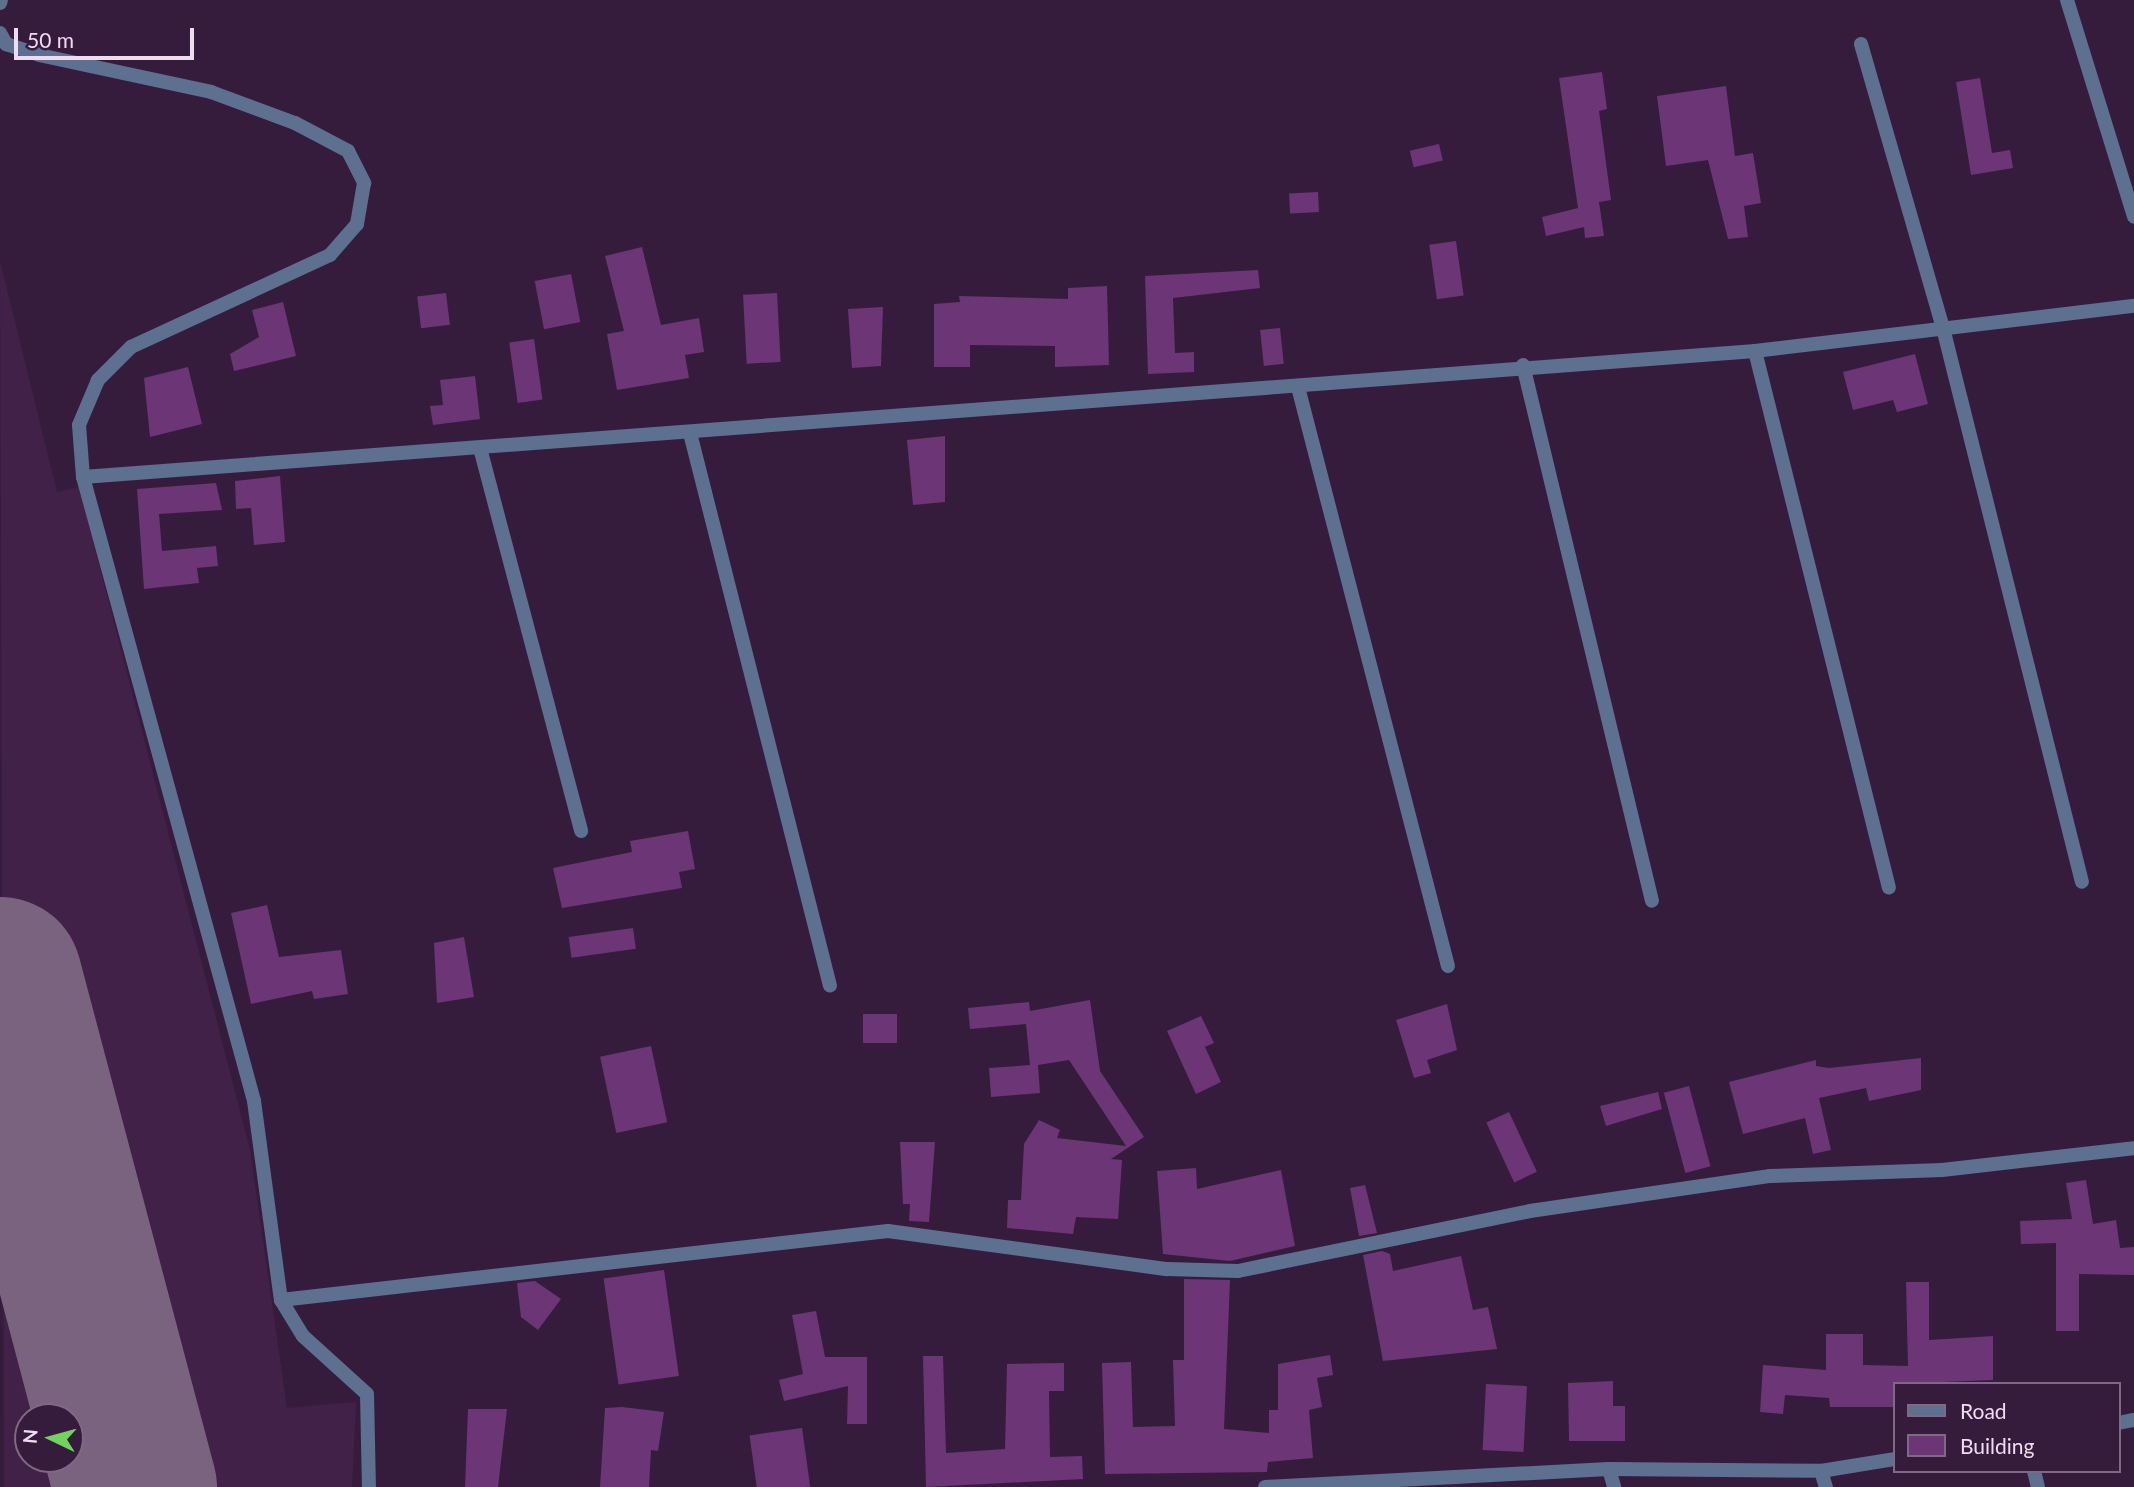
<!DOCTYPE html>
<style>
body{margin:0}
#map{position:relative;width:2134px;height:1487px;overflow:hidden;background:#361c3c;font-family:Lato,sans-serif}
div>[style]{position:absolute}
.built>*{inset:0;background:#412147}
.runway>*{height:163px;margin:-81.5px;padding:0 81.5px;transform-origin:81.5px;border-radius:81.5px;background:#7a637f}
.building>*{inset:0;background:#6b3576;transform-origin:0 0}
.minor>*{height:14px;margin:-7px;padding:0 7px;transform-origin:7px;border-radius:7px;background:#5d708f}
span{translate:-50% -50%;white-space:nowrap;text-align:center;line-height:1.15;-webkit-text-stroke:7px #361c3c;paint-order:stroke}
.legend{position:absolute;left:1893px;top:1382px;width:228px;height:91px;box-sizing:border-box;background:#361c3c;border:2px solid #806984;margin:0;padding:9px 12px;list-style:none;font-size:21px;color:#eedcf1}
.legend li{display:flex;align-items:center;gap:14px;height:35px}
.legend b{width:35px;border:2px solid #806984}
.north{position:absolute;left:14px;top:1403px;width:70px;height:70px;box-sizing:border-box;background:#361c3c;border:2px solid #806984;border-radius:50%;rotate:275deg;font-size:19px;font-weight:700;line-height:28px;text-align:center;color:#eedcf1}
.north::after{content:'';display:block;margin:auto;width:24px;height:32px;background:#71d35e;clip-path:polygon(50% 0,100% 100%,50% 72%,0 100%)}
.scale{position:absolute;left:14px;top:28px;width:180px;height:32px;box-sizing:border-box;border:4px solid #eedcf1;border-top:0;padding-left:9px;font-size:21px;line-height:24px;white-space:nowrap;color:#eedcf1;-webkit-text-stroke:5px #361c3c;paint-order:stroke}
</style>
<div id="map">
<div class="built">
<i style="clip-path:polygon(evenodd,0 261px,57px 492px,79px 487px,250px 1150px,287px 1408px,356px 1402px,352px 1487px,4px 1487px,0 261px,28px 1417px,70px 1417px,70px 1459px,28px 1459px,28px 1417px)"></i>
</div>
<div class="runway">
<i style="left:0;top:978px;width:527px;rotate:75.15deg"></i>
</div>
<div class="building">
<i style="clip-path:polygon(1602px 72px,1607px 109px,1599px 111px,1611px 200px,1599px 202px,1604px 236px,1585px 238px,1584px 227px,1546px 236px,1542px 217px,1578px 208px,1559px 78px)"></i>
<i style="clip-path:polygon(1980px 78px,1992px 153px,2010px 150px,2013px 168px,1971px 175px,1956px 82px)"></i>
<i style="clip-path:polygon(1726px 86px,1735px 156px,1753px 153px,1761px 203px,1744px 206px,1748px 237px,1728px 239px,1708px 160px,1666px 166px,1657px 96px)"></i>
<i style="left:1439px;top:144px;width:17px;height:30px;rotate:77deg"></i>
<i style="left:1318px;top:192px;width:20px;height:29px;rotate:87deg"></i>
<i style="left:1456px;top:241px;width:55px;height:27px;rotate:82deg"></i>
<i style="clip-path:polygon(642px 247px,661px 325px,699px 318px,704px 352px,685px 355px,689px 378px,617px 390px,607px 334px,624px 331px,605px 256px)"></i>
<i style="clip-path:polygon(1258px 270px,1260px 288px,1173px 298px,1175px 353px,1194px 352px,1194px 372px,1148px 374px,1145px 276px)"></i>
<i style="left:571px;top:274px;width:49px;height:37px;rotate:79deg"></i>
<i style="clip-path:polygon(1107px 286px,1109px 365px,1055px 367px,1055px 346px,970px 345px,970px 367px,934px 367px,934px 304px,960px 302px,959px 296px,1068px 299px,1068px 288px)"></i>
<i style="left:446px;top:293px;width:32px;height:29px;rotate:83deg"></i>
<i style="left:777px;top:293px;width:69px;height:34px;rotate:87deg"></i>
<i style="clip-path:polygon(283px 302px,296px 356px,234px 371px,230px 354px,259px 337px,252px 310px)"></i>
<i style="clip-path:polygon(883px 307px,881px 366px,852px 368px,848px 309px)"></i>
<i style="left:1280px;top:328px;width:36px;height:20px;rotate:84deg"></i>
<i style="left:534px;top:339px;width:61px;height:25px;rotate:82deg"></i>
<i style="clip-path:polygon(1915px 354px,1928px 404px,1897px 412px,1893px 400px,1853px 410px,1843px 372px)"></i>
<i style="clip-path:polygon(188px 367px,202px 424px,150px 437px,144px 378px)"></i>
<i style="clip-path:polygon(475px 376px,480px 419px,433px 425px,430px 406px,443px 405px,440px 380px)"></i>
<i style="clip-path:polygon(945px 436px,945px 502px,913px 505px,907px 440px)"></i>
<i style="clip-path:polygon(280px 476px,285px 542px,254px 545px,251px 508px,236px 509px,235px 481px)"></i>
<i style="clip-path:polygon(216px 483px,222px 510px,159px 514px,162px 551px,216px 546px,218px 566px,197px 568px,199px 583px,144px 589px,137px 489px)"></i>
<i style="clip-path:polygon(688px 831px,695px 869px,679px 872px,682px 888px,562px 908px,553px 868px,632px 852px,630px 841px)"></i>
<i style="clip-path:polygon(267px 905px,279px 957px,341px 950px,348px 994px,314px 999px,312px 991px,251px 1004px,231px 913px)"></i>
<i style="left:633px;top:928px;width:21px;height:65px;rotate:82deg"></i>
<i style="clip-path:polygon(464px 937px,474px 997px,437px 1003px,434px 943px)"></i>
<i style="clip-path:polygon(1090px 1000px,1100px 1071px,1144px 1137px,1111px 1159px,1122px 1160px,1118px 1219px,1076px 1217px,1073px 1234px,1007px 1228px,1008px 1200px,1021px 1200px,1024px 1144px,1039px 1120px,1060px 1130px,1057px 1138px,1126px 1146px,1069px 1060px,1038px 1065px,1040px 1093px,991px 1097px,989px 1068px,1030px 1065px,1026px 1024px,970px 1029px,968px 1008px,1029px 1002px,1030px 1011px)"></i>
<i style="clip-path:polygon(1447px 1004px,1457px 1050px,1427px 1060px,1431px 1073px,1414px 1078px,1396px 1020px)"></i>
<i style="left:897px;top:1014px;width:29px;height:34px;rotate:90deg"></i>
<i style="clip-path:polygon(1201px 1016px,1214px 1043px,1205px 1047px,1221px 1082px,1196px 1094px,1167px 1031px)"></i>
<i style="left:651px;top:1046px;width:78px;height:52px;rotate:78deg"></i>
<i style="clip-path:polygon(1921px 1058px,1921px 1090px,1869px 1101px,1866px 1088px,1819px 1098px,1831px 1150px,1813px 1154px,1805px 1118px,1743px 1134px,1729px 1082px,1816px 1060px,1816px 1066px,1829px 1068px)"></i>
<i style="left:1689px;top:1086px;width:83px;height:26px;rotate:75deg"></i>
<i style="clip-path:polygon(1658px 1092px,1662px 1109px,1606px 1126px,1600px 1106px)"></i>
<i style="left:1509px;top:1112px;width:66px;height:25px;rotate:65deg"></i>
<i style="clip-path:polygon(900px 1142px,935px 1142px,929px 1222px,909px 1221px,910px 1204px,903px 1204px)"></i>
<i style="clip-path:polygon(1196px 1168px,1197px 1189px,1281px 1170px,1295px 1246px,1230px 1261px,1163px 1254px,1157px 1171px)"></i>
<i style="clip-path:polygon(2086px 1180px,2093px 1224px,2116px 1220px,2120px 1248px,2134px 1247px,2134px 1275px,2079px 1274px,2079px 1331px,2056px 1331px,2056px 1243px,2021px 1244px,2020px 1221px,2072px 1219px,2066px 1183px)"></i>
<i style="clip-path:polygon(1365px 1185px,1377px 1233px,1359px 1236px,1350px 1188px)"></i>
<i style="clip-path:polygon(1382px 1251px,1390px 1254px,1393px 1271px,1461px 1256px,1473px 1310px,1488px 1307px,1497px 1349px,1383px 1361px,1363px 1255px)"></i>
<i style="left:664px;top:1270px;width:107px;height:61px;rotate:82deg"></i>
<i style="clip-path:polygon(1184px 1279px,1230px 1280px,1224px 1429px,1269px 1433px,1269px 1410px,1278px 1410px,1278px 1364px,1330px 1355px,1333px 1375px,1317px 1378px,1322px 1407px,1309px 1410px,1313px 1458px,1268px 1462px,1267px 1472px,1105px 1474px,1102px 1363px,1131px 1362px,1133px 1427px,1175px 1426px,1173px 1360px,1184px 1360px)"></i>
<i style="clip-path:polygon(535px 1281px,561px 1299px,538px 1330px,521px 1317px,517px 1283px)"></i>
<i style="clip-path:polygon(1906px 1282px,1929px 1282px,1929px 1340px,1993px 1336px,1993px 1380px,1894px 1384px,1894px 1407px,1830px 1407px,1829px 1398px,1785px 1395px,1783px 1414px,1760px 1412px,1763px 1365px,1826px 1370px,1826px 1334px,1863px 1334px,1863px 1365px,1908px 1366px)"></i>
<i style="clip-path:polygon(816px 1311px,825px 1357px,867px 1357px,867px 1424px,847px 1424px,848px 1386px,784px 1401px,779px 1380px,803px 1374px,792px 1315px)"></i>
<i style="clip-path:polygon(923px 1356px,943px 1356px,946px 1453px,1005px 1449px,1007px 1364px,1064px 1363px,1064px 1391px,1049px 1391px,1050px 1457px,1082px 1456px,1083px 1479px,926px 1487px)"></i>
<i style="clip-path:polygon(1613px 1381px,1613px 1406px,1625px 1406px,1625px 1441px,1569px 1441px,1568px 1383px)"></i>
<i style="left:1486px;top:1384px;width:41px;height:66px;rotate:3deg"></i>
<i style="clip-path:polygon(622px 1407px,664px 1412px,658px 1451px,651px 1450px,649px 1487px,600px 1487px,605px 1408px)"></i>
<i style="clip-path:polygon(468px 1409px,507px 1409px,498px 1487px,465px 1487px)"></i>
<i style="left:802px;top:1428px;width:59px;height:53px;rotate:82deg"></i>
</div>
<div class="minor">
<i style="left:2067px;top:0;width:227px;rotate:72.8deg"></i>
<i style="left:0;top:3px;width:3px;rotate:-72deg"></i>
<i style="left:0;top:33px;width:13px;rotate:61deg"></i>
<i style="left:6px;top:44px;width:35px;rotate:18deg"></i>
<i style="left:39px;top:55px;width:176px;rotate:12.1deg"></i>
<i style="left:211px;top:92px;width:90px;rotate:20.3deg"></i>
<i style="left:295px;top:123px;width:60px;rotate:27.8deg"></i>
<i style="left:348px;top:151px;width:36px;rotate:63deg"></i>
<i style="left:364px;top:183px;width:42px;rotate:99.7deg"></i>
<i style="left:357px;top:224px;width:41px;rotate:131.1deg"></i>
<i style="left:330px;top:255px;width:219px;rotate:155.2deg"></i>
<i style="left:131px;top:347px;width:47px;rotate:135deg"></i>
<i style="left:98px;top:380px;width:49px;rotate:112.9deg"></i>
<i style="left:79px;top:425px;width:52px;rotate:85.6deg"></i>
<i style="left:83px;top:477px;width:647px;rotate:74.67deg"></i>
<i style="left:254px;top:1101px;width:201px;rotate:82.3deg"></i>
<i style="left:281px;top:1300px;width:42px;rotate:58.6deg"></i>
<i style="left:303px;top:1336px;width:86px;rotate:42.2deg"></i>
<i style="left:367px;top:1394px;width:93px;rotate:88.8deg"></i>
<i style="left:1861px;top:44px;width:291px;rotate:73.9deg"></i>
<i style="left:1942px;top:324px;width:575px;rotate:75.92deg"></i>
<i style="left:1755px;top:351px;width:553px;rotate:75.99deg"></i>
<i style="left:1523px;top:365px;width:551px;rotate:76.47deg"></i>
<i style="left:1298px;top:387px;width:598px;rotate:75.48deg"></i>
<i style="left:690px;top:433px;width:570px;rotate:75.79deg"></i>
<i style="left:480px;top:448px;width:396px;rotate:75.2deg"></i>
<i style="left:83px;top:477px;width:1677px;rotate:-4.31deg"></i>
<i style="left:1755px;top:351px;width:382px;rotate:-6.8deg"></i>
<i style="left:281px;top:1300px;width:611px;rotate:-6.49deg"></i>
<i style="left:888px;top:1231px;width:282px;rotate:7.8deg"></i>
<i style="left:1167px;top:1269px;width:71px;rotate:1.6deg"></i>
<i style="left:1238px;top:1271px;width:298px;rotate:-11.6deg"></i>
<i style="left:1530px;top:1211px;width:243px;rotate:-8.3deg"></i>
<i style="left:1770px;top:1176px;width:172px;rotate:-2deg"></i>
<i style="left:1942px;top:1170px;width:193px;rotate:-6.5deg"></i>
<i style="left:2118px;top:1423px;width:16px;rotate:-11deg"></i>
<i style="left:1609px;top:1469px;width:19px;rotate:74deg"></i>
<i style="left:1821px;top:1471px;width:17px;rotate:73deg"></i>
<i style="left:2034px;top:1471px;width:16px;rotate:76deg"></i>
<i style="left:1265px;top:1487px;width:344px;rotate:-3deg"></i>
<i style="left:1609px;top:1469px;width:212px;rotate:0.5deg"></i>
<i style="left:1821px;top:1471px;width:74px;rotate:-9.3deg"></i>
</div>
<ul class="legend">
<li><b style="height:9px;background:#5d708f"></b>Road</li>
<li><b style="height:19px;background:#6b3576"></b>Building</li>
</ul>
<div class="north">N</div>
<div class="scale">50 m</div>
</div>
